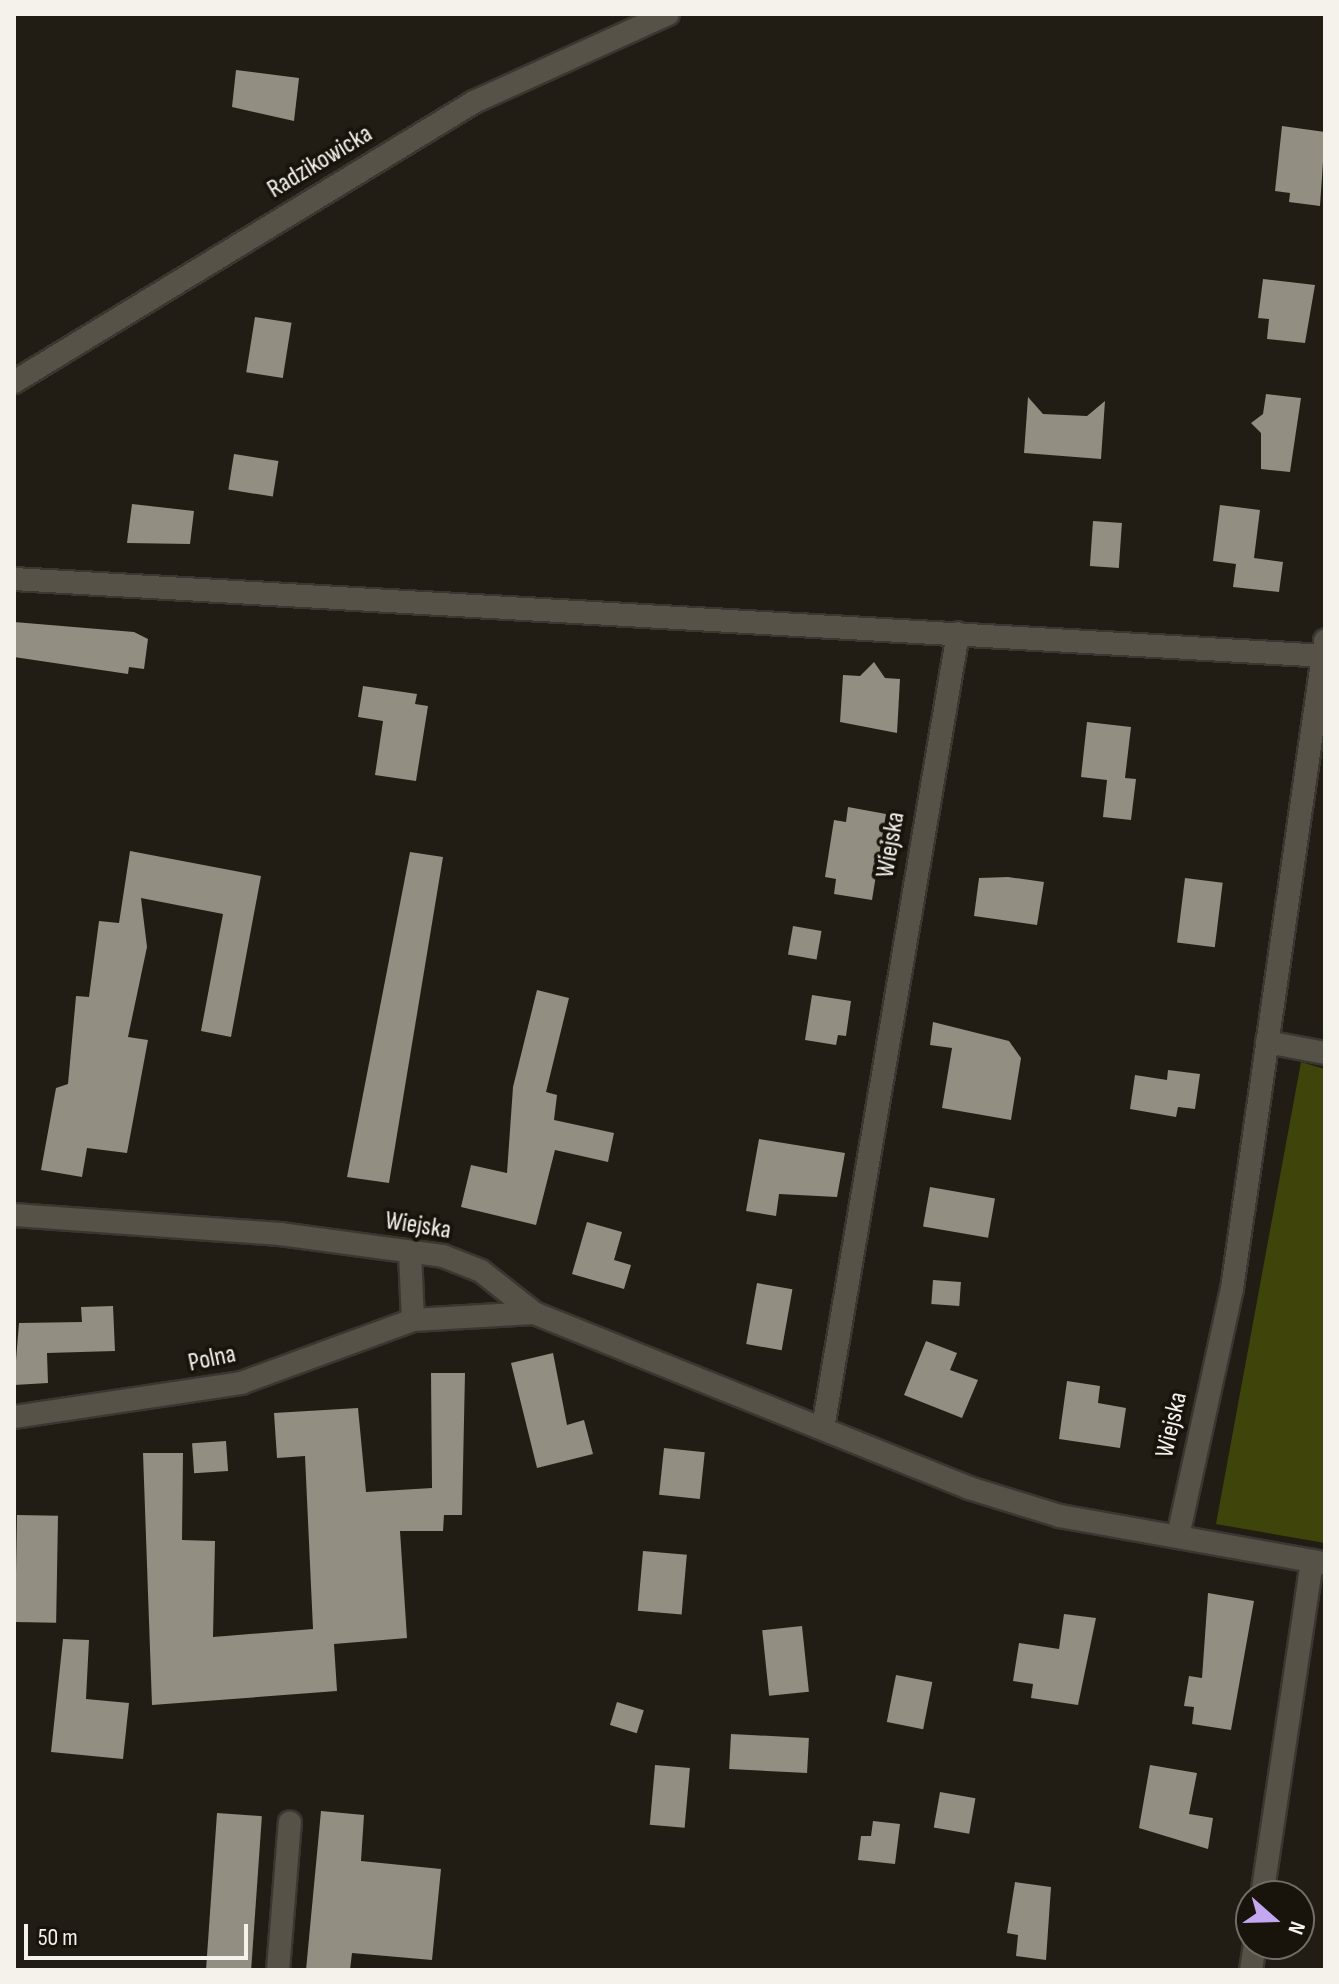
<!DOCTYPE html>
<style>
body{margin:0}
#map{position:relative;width:1339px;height:1984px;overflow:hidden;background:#211d14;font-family:"Sofia Sans Condensed",sans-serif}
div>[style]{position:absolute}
.green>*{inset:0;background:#3f450a}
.building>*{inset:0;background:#928e82;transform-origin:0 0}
.roads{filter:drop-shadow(2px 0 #3a3731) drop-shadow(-2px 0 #3a3731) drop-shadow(0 2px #3a3731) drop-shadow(0 -2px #3a3731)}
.minor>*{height:22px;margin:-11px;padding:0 11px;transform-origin:11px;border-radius:11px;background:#565247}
.tertiary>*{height:22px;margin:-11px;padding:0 11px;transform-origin:11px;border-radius:11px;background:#565247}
span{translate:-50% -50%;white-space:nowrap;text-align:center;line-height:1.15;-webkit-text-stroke:8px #18140b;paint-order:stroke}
.street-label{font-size:26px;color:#f5f2ec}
.frame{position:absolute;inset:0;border:16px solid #f5f2ec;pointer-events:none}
.north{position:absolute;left:1235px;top:1880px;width:80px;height:80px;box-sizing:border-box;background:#18140b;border:2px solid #706d65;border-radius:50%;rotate:110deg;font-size:22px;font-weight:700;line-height:32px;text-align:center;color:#f5f2ec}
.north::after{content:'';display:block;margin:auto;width:28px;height:36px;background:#c4a7f1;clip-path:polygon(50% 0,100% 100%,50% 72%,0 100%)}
.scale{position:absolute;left:24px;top:1924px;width:224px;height:36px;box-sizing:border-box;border:4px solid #f5f2ec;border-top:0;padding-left:10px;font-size:24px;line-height:28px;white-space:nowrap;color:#f5f2ec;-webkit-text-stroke:6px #18140b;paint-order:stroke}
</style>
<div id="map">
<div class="green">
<i style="clip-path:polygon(1301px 1062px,1325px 1069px,1325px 1543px,1216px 1524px)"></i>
</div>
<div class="building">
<i style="clip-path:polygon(236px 70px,299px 78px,294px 121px,232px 107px)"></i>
<i style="clip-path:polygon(1282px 126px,1325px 132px,1320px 206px,1289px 202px,1290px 193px,1275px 191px)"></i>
<i style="clip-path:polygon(1263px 279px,1315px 285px,1305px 343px,1267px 339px,1269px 319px,1258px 318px)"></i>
<i style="left:255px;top:317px;width:37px;height:56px;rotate:9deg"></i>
<i style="clip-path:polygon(1266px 394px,1301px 398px,1290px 472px,1261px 469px,1261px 433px,1251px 423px,1263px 414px)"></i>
<i style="clip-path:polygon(1028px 397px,1043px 414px,1087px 416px,1105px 401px,1101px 459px,1024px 453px)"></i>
<i style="left:234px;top:454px;width:45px;height:36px;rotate:9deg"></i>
<i style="clip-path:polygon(132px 504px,194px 511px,190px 544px,127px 543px)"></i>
<i style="clip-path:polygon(1220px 505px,1260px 510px,1254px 558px,1283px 562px,1279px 592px,1233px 587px,1236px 564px,1213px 561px)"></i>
<i style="left:1093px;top:521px;width:29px;height:45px;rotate:4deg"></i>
<i style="clip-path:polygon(14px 622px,134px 632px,148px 639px,144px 669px,129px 667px,128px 674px,14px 657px)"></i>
<i style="clip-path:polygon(874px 662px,885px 678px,900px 679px,897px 733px,840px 722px,843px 675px,860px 676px)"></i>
<i style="clip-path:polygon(363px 686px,417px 694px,415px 704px,428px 706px,416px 781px,375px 775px,383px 721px,358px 717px)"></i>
<i style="clip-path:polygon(1087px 722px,1131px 727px,1125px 778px,1136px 779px,1131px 820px,1103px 817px,1107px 780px,1081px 777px)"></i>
<i style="clip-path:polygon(848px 807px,886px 814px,872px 900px,834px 894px,836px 879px,825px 877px,834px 820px,846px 822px)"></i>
<i style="clip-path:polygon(130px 851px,261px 876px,231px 1037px,201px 1031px,223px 914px,141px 898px,147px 947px,128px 1037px,148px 1040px,127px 1153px,87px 1148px,82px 1177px,41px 1170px,56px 1088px,68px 1084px,76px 996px,89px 997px,99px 921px,119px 923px)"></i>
<i style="clip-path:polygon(410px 852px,443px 857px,389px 1183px,347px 1177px)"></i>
<i style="clip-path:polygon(1008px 877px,1044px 882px,1037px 925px,974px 916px,979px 878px)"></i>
<i style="left:1185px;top:878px;width:38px;height:65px;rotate:7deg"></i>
<i style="left:793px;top:926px;width:29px;height:29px;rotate:10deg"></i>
<i style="clip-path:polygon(537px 990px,569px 998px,546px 1092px,557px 1095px,554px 1120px,614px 1133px,608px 1162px,555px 1150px,536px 1225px,461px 1207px,471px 1165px,507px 1173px,513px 1087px)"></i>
<i style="clip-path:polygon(812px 995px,851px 1001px,846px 1036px,838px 1035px,836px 1045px,805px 1040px)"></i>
<i style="clip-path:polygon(933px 1022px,1009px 1041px,1021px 1058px,1011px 1120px,942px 1108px,952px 1048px,930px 1045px)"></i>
<i style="clip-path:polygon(1168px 1070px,1200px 1074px,1195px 1109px,1178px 1107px,1176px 1117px,1130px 1109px,1135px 1075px,1167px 1080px)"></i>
<i style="clip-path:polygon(759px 1139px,845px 1153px,837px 1197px,779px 1194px,776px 1216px,746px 1211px)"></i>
<i style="left:930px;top:1187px;width:66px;height:40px;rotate:10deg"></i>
<i style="clip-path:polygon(587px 1222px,622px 1232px,614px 1260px,631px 1265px,624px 1289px,572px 1274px)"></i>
<i style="left:933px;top:1280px;width:28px;height:24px;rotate:4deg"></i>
<i style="left:757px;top:1283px;width:36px;height:62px;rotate:10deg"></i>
<i style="clip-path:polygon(113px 1306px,115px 1351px,47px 1353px,48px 1383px,14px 1385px,19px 1323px,82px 1322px,81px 1307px)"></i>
<i style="clip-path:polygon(926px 1341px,957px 1353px,950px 1370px,978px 1380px,962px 1418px,904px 1395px)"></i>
<i style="clip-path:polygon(553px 1353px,567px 1425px,584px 1420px,593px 1454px,537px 1468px,511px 1363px)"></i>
<i style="clip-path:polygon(431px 1373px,465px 1373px,462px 1515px,444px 1515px,443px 1531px,400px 1531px,407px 1638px,334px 1644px,337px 1691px,152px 1705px,143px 1453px,183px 1453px,182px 1540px,215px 1541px,213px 1637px,313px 1629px,305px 1456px,277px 1458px,274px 1413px,358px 1408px,366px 1492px,432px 1488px)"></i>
<i style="clip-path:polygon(1067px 1381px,1100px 1386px,1098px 1403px,1126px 1408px,1120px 1448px,1059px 1439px)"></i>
<i style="left:226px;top:1441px;width:30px;height:34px;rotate:86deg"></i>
<i style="left:664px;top:1448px;width:41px;height:47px;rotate:6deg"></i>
<i style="left:17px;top:1515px;width:41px;height:107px;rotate:1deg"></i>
<i style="left:643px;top:1551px;width:44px;height:60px;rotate:5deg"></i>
<i style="clip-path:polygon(1208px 1593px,1254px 1601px,1231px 1730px,1192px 1724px,1194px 1707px,1184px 1706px,1189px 1676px,1202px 1678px)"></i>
<i style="clip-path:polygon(1064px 1614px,1096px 1618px,1078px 1705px,1031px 1698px,1033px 1684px,1013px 1681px,1019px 1643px,1059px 1649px)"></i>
<i style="left:802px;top:1626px;width:66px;height:40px;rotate:84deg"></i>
<i style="clip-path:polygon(63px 1639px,89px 1640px,86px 1699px,129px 1703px,123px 1759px,51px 1752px)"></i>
<i style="left:896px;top:1675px;width:37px;height:48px;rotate:11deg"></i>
<i style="left:617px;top:1702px;width:28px;height:24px;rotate:17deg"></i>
<i style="left:731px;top:1734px;width:78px;height:35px;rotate:3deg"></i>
<i style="left:655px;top:1765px;width:35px;height:60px;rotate:5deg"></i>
<i style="clip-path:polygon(1150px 1765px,1197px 1773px,1189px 1814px,1213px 1818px,1208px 1849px,1139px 1828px)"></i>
<i style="left:940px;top:1792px;width:36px;height:36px;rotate:10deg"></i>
<i style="clip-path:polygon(321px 1811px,364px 1815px,361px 1861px,441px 1869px,432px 1960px,352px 1953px,350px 1970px,306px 1970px)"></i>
<i style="left:217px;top:1813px;width:45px;height:158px;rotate:4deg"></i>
<i style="clip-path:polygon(873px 1821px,900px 1824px,895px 1864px,858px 1860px,861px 1836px,871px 1836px)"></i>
<i style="clip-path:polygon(1015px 1882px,1051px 1887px,1046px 1960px,1016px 1956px,1018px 1935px,1007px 1933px)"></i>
</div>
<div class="roads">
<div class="minor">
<i style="left:14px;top:579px;width:1313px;rotate:3.36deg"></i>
<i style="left:1267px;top:1042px;width:59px;rotate:10.7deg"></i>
<i style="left:14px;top:1215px;width:267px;rotate:4.1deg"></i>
<i style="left:280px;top:1234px;width:164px;rotate:7.7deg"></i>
<i style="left:443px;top:1256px;width:41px;rotate:21.5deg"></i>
<i style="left:481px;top:1271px;width:68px;rotate:38.4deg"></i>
<i style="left:534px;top:1313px;width:469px;rotate:21.9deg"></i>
<i style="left:969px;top:1488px;width:95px;rotate:17.1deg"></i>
<i style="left:1060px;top:1516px;width:269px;rotate:10.1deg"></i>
<i style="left:410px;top:1252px;width:68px;rotate:87.5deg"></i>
<i style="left:14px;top:1417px;width:230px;rotate:-8.5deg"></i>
<i style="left:241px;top:1383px;width:183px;rotate:-20.1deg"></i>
<i style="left:413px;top:1320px;width:121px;rotate:-3.3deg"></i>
<i style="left:823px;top:1428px;width:806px;rotate:-80.36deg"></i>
<i style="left:1178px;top:1536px;width:253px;rotate:-77.7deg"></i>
<i style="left:1232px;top:1289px;width:655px;rotate:-81.83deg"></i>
<i style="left:1262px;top:1896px;width:339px;rotate:-81.5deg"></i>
<i style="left:278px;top:1970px;width:148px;rotate:-85.4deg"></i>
<i style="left:1251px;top:1970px;width:26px;rotate:-81deg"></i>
</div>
<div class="tertiary">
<i style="left:14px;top:382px;width:539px;rotate:-31.33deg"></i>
<i style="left:474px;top:102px;width:213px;rotate:-24.4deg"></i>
</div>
</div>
<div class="street-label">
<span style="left:320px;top:162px;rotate:-31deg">Radzikowicka</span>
<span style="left:891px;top:845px;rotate:-80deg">Wiejska</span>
<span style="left:418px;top:1226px;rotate:9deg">Wiejska</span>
<span style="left:212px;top:1359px;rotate:-12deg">Polna</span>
<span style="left:1172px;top:1425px;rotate:-77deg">Wiejska</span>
</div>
<div class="frame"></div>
<div class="north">N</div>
<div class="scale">50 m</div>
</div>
